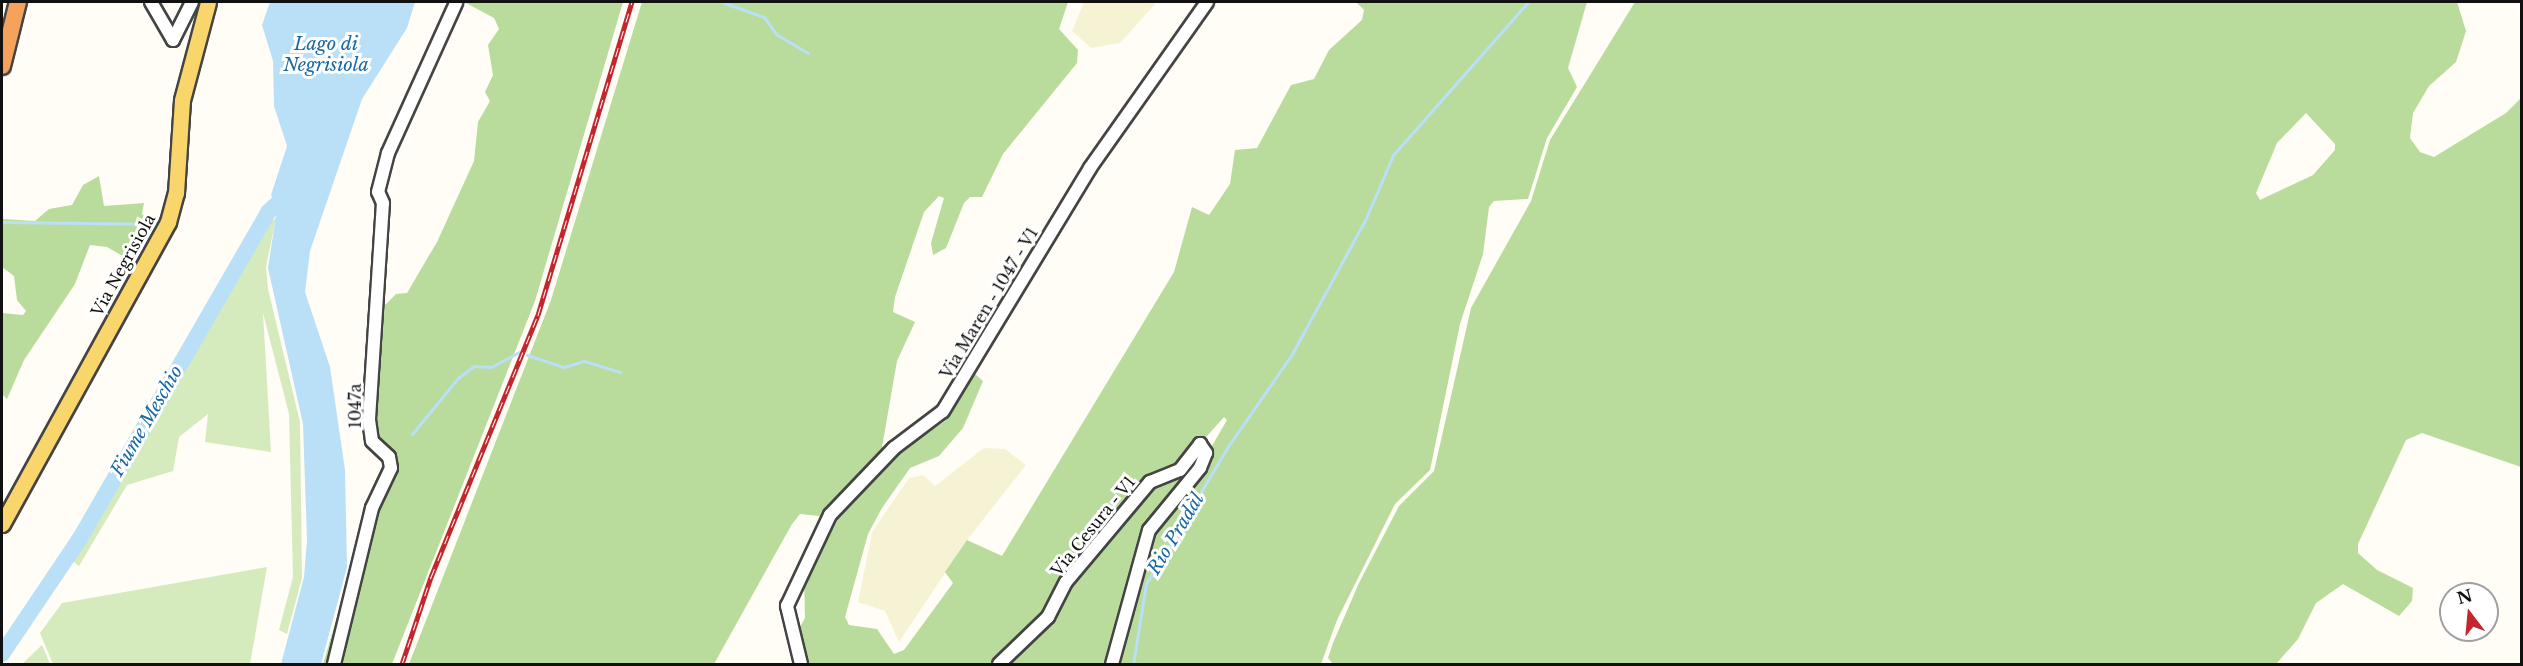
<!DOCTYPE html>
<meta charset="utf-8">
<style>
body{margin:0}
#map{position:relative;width:2523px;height:666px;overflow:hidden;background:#fffdf5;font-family:"Libre Baskerville",serif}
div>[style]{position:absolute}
.farmland>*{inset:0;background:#f6f3d4}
.green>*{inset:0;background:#d5ebbd}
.forest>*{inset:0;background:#b9dc9c}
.water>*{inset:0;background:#b9e0f7}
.stream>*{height:3px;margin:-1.5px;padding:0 1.5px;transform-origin:1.5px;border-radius:1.5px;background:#b9e0f7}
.river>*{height:16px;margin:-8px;padding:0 8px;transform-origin:8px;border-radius:8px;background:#b9e0f7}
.roads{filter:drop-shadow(2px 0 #444) drop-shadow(-2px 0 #444) drop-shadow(0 2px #444) drop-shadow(0 -2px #444)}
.minor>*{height:12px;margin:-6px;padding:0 6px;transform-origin:6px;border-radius:6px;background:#fff}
.major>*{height:15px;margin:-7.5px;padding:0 7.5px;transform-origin:7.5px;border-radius:7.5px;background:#f9d66b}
.highway>*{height:16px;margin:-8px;padding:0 8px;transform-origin:8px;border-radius:8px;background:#f5a25d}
.rail>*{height:5px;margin-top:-2.5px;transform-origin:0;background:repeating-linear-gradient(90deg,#fff 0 9px,#c4262e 0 18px);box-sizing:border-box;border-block:2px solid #c4262e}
span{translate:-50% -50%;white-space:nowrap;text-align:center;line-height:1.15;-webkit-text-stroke:6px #fff;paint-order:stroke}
.street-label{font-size:16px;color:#111}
.water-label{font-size:18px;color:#1768a6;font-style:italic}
.frame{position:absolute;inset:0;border:3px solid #111;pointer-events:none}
.north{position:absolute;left:2439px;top:582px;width:60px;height:60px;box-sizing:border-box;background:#fff;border:2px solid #a0a0a0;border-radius:50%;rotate:344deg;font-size:16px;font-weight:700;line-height:24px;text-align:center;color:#111}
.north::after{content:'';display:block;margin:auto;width:21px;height:27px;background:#c4262e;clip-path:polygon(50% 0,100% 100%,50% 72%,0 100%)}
</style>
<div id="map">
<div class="farmland">
<i style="clip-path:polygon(1084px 2px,1157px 2px,1120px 43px,1091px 48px,1072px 31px)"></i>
<i style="clip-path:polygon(984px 448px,1005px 449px,1026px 465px,967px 540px,899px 642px,885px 611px,858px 602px,872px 532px,909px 478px,923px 475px,935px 486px)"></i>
</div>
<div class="green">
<i style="clip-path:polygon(276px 218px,266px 267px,268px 289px,300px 422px,302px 578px,287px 634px,279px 630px,293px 577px,289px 414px,263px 313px,271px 452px,205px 442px,208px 414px,179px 437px,173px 471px,127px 485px,79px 566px,71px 560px,263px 227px)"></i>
<i style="clip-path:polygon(267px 567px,250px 664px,53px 664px,40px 633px,62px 603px)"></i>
<i style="clip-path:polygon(42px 645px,50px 664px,22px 664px)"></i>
</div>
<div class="forest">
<i style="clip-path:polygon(642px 2px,1068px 2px,1059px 29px,1078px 50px,1077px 63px,1003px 154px,982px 197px,970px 197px,964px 203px,946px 248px,933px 255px,931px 243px,944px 198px,939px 196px,924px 212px,895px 297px,893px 312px,915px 322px,897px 361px,881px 453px,828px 517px,800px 514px,792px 524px,714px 664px,409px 664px,551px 300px)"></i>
<i style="clip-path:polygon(1356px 2px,1587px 2px,1568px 68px,1577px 87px,1547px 138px,1528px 199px,1494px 201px,1489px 207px,1483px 254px,1460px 324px,1430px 470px,1395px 504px,1337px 620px,1321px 664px,1116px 664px,1152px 533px,1209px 451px,1227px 420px,1224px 417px,1207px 436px,1193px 442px,1181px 463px,1155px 476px,1044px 612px,993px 664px,804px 664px,794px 638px,805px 618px,804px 578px,817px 555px,844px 509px,889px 461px,945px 421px,975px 374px,983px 381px,963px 428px,939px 456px,910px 468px,882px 508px,868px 534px,845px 617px,849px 625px,877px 629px,894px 654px,904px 650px,953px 583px,945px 572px,967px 540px,1002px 556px,1174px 272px,1192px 207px,1209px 215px,1230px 184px,1235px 150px,1257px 148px,1291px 85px,1314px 79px,1329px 50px,1362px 20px,1364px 10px)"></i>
<i style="clip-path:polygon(evenodd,1635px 2px,2457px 2px,2466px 31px,2456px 62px,2429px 86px,2413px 113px,2410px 138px,2420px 152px,2434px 157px,2506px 113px,2521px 98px,2521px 467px,2422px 433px,2406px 440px,2358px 544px,2358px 553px,2377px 570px,2413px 588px,2412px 601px,2399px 616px,2343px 584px,2316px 603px,2298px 639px,2276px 664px,1333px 664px,1328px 658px,1333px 643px,1359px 583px,1399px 506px,1434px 471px,1471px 308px,1531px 201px,1550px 140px,1635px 2px,2306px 113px,2335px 144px,2335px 150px,2313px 175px,2260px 200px,2256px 193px,2277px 143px,2306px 113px)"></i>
<i style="clip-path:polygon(466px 3px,623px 2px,535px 301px,392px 664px,323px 664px,359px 543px,363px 508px,385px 460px,363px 417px,369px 355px,381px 353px,375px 315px,396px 294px,407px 293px,437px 242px,474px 161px,478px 122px,490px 101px,485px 92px,493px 75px,488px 45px,499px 29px,494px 18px)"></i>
<i style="clip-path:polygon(99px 176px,104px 206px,144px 203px,142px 214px,152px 225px,133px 262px,107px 247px,90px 245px,75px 284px,24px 360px,7px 399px,2px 394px,2px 313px,23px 315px,26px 311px,17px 300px,14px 276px,2px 267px,2px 219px,35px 221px,49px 209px,72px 205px,83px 185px)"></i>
<i style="clip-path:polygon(1198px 447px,1199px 462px,1160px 509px,1109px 664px,1005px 664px,1144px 495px)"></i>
</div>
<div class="water">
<i style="clip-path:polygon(270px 2px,415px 2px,407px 28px,362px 99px,310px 251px,305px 292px,330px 367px,345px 470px,347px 567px,321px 664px,281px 664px,304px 577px,307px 540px,303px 424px,268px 268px,277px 209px,271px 195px,287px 146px,274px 106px,273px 61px,262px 25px)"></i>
</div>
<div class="stream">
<i style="left:722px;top:2px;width:45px;rotate:19.7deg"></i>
<i style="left:764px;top:17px;width:21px;rotate:55deg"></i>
<i style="left:776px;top:34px;width:37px;rotate:31deg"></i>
<i style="left:2px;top:222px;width:160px;rotate:0.7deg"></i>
<i style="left:527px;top:355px;width:39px;rotate:18deg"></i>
<i style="left:564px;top:367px;width:21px;rotate:-17deg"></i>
<i style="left:584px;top:361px;width:38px;rotate:17deg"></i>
<i style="left:412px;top:434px;width:72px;rotate:-50.6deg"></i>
<i style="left:458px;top:378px;width:20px;rotate:-37deg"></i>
<i style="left:474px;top:366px;width:17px;rotate:3deg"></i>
<i style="left:491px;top:367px;width:32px;rotate:-28deg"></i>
<i style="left:1133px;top:664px;width:81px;rotate:-80.8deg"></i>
<i style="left:1146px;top:584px;width:162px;rotate:-59.2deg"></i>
<i style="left:1229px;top:445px;width:111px;rotate:-55.3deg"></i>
<i style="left:1292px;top:354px;width:155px;rotate:-61.4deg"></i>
<i style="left:1366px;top:218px;width:69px;rotate:-66.8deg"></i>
<i style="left:1393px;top:155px;width:204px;rotate:-48.6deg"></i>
</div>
<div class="river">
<i style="left:2px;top:654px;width:138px;rotate:-56deg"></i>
<i style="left:79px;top:540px;width:379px;rotate:-60deg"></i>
<i style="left:268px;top:212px;width:12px;rotate:-42deg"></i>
<i style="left:277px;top:204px;width:19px;rotate:12deg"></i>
</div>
<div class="roads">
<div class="minor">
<i style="left:151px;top:2px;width:44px;rotate:59.9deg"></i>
<i style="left:173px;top:40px;width:42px;rotate:-63.4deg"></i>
<i style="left:334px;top:664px;width:161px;rotate:-76.3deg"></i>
<i style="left:372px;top:508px;width:44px;rotate:-64.6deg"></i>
<i style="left:391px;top:468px;width:11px;rotate:-100deg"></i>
<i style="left:389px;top:457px;width:23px;rotate:-137deg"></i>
<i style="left:372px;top:441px;width:22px;rotate:-98deg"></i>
<i style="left:369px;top:419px;width:216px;rotate:-86.3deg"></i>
<i style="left:383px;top:203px;width:12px;rotate:-114deg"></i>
<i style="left:378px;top:192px;width:40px;rotate:-75.6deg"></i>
<i style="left:388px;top:153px;width:165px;rotate:-65.6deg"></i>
<i style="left:801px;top:664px;width:60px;rotate:-103.6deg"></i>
<i style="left:787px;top:606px;width:101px;rotate:-64.7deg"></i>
<i style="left:830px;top:515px;width:93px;rotate:-46.3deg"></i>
<i style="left:894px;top:448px;width:61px;rotate:-37.1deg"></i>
<i style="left:943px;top:411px;width:284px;rotate:-58.8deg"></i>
<i style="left:1090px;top:168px;width:203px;rotate:-54.8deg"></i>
<i style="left:999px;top:664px;width:68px;rotate:-43.8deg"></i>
<i style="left:1048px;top:617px;width:39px;rotate:-63deg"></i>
<i style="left:1066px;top:582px;width:131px;rotate:-50deg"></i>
<i style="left:1150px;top:482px;width:32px;rotate:-22deg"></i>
<i style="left:1180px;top:470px;width:33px;rotate:-52deg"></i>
<i style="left:1200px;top:444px;width:11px;rotate:56deg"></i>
<i style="left:1206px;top:453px;width:16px;rotate:112deg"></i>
<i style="left:1200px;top:468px;width:80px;rotate:129.4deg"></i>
<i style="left:1149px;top:530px;width:139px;rotate:105.4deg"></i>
</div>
<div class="major">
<i style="left:2px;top:524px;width:345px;rotate:-61.2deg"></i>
<i style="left:168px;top:222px;width:30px;rotate:-75deg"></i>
<i style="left:176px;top:193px;width:93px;rotate:-86.3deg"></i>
<i style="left:182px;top:100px;width:101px;rotate:-75.1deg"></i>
</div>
<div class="highway">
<i style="left:2px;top:66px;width:66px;rotate:-76deg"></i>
</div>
</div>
<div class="rail">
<i style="left:402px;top:664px;width:92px;rotate:-71.6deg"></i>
<i style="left:431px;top:577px;width:283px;rotate:-67.8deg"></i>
<i style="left:538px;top:315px;width:327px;rotate:-73.3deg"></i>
</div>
<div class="street-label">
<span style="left:123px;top:265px;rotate:-61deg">Via Negrisiola</span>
<span style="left:989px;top:303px;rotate:-59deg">Via Maren - 1047 - V1</span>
<span style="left:355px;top:406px;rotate:-90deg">1047a</span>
<span style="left:1093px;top:526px;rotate:-51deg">Via Cesura - V1</span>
</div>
<div class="water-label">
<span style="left:326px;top:55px">Lago di<br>Negrisiola</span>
<span style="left:147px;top:421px;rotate:-60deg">Fiume Meschio</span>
<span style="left:1176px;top:534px;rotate:-59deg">Rio Pradàl</span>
</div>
<div class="frame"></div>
<div class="north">N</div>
</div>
